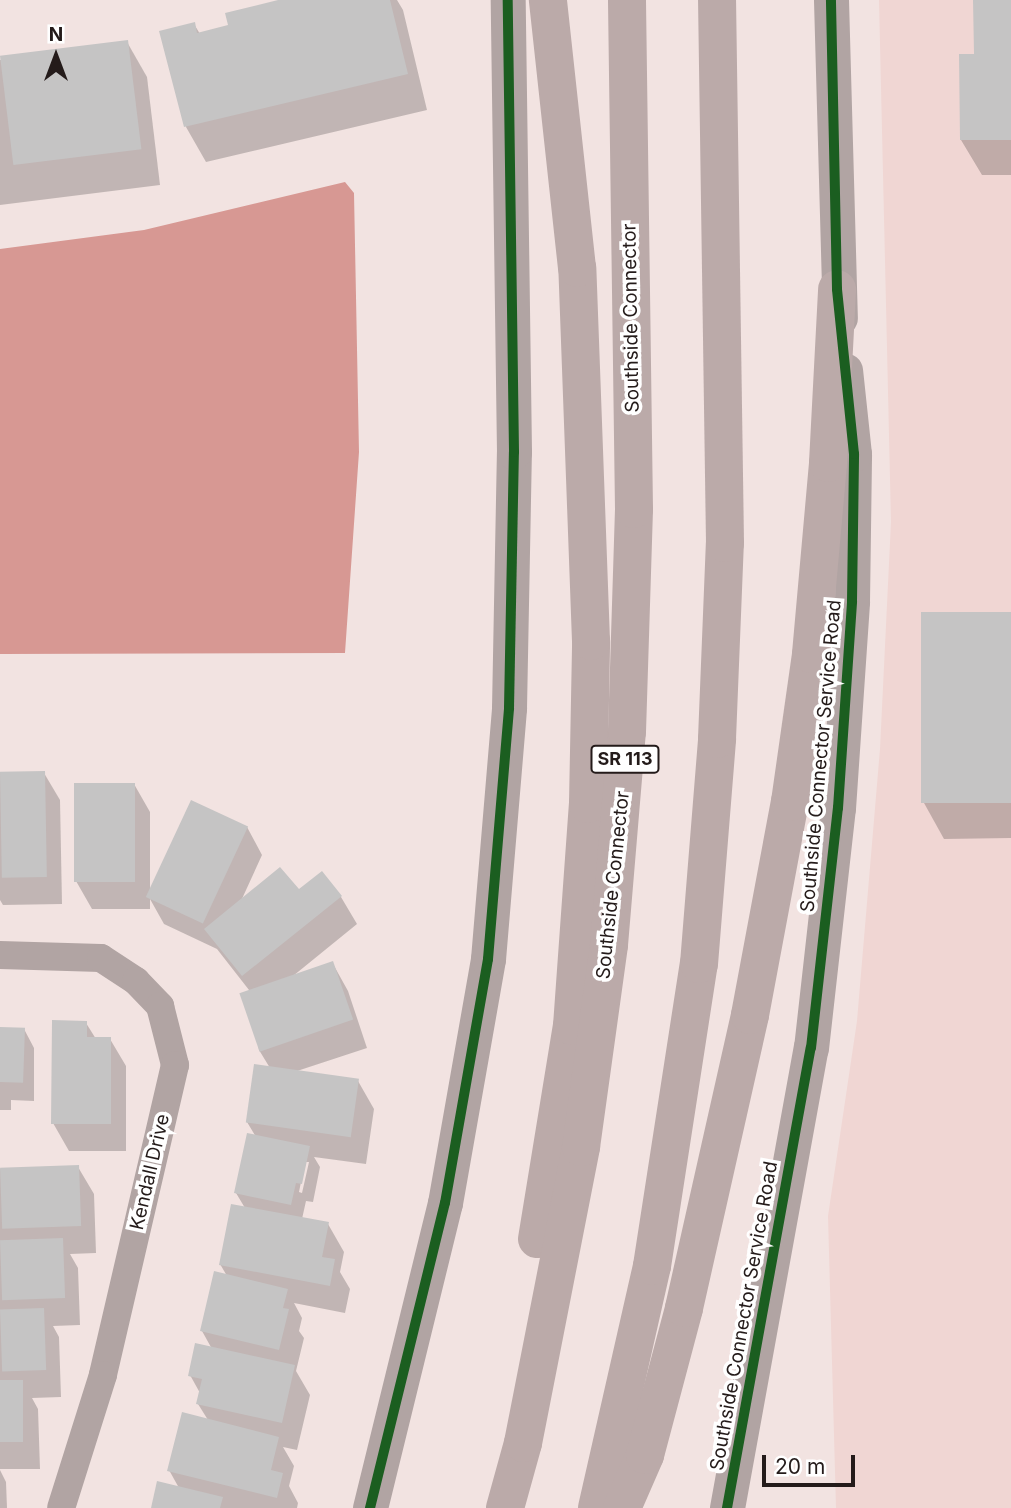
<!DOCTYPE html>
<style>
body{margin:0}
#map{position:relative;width:1011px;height:1508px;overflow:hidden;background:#f2e3e1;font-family:Inter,sans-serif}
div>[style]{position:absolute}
.built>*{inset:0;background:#f0d6d3}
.water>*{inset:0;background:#d79893}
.shadow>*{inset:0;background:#0003}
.building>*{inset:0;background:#c5c4c4;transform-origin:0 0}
.minor>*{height:28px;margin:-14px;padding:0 14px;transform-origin:14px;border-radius:14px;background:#b1a4a3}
.tertiary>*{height:35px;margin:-17.5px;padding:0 17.5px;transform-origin:17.5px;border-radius:17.5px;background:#b1a4a3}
.motorway>*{height:38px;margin:-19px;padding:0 19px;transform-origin:19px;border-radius:19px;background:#bbaaa9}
.cycleway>*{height:10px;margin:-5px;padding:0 5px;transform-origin:5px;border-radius:5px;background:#1b5e20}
span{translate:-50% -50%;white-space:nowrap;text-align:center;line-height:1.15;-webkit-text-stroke:7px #fff;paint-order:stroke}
.shield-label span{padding:2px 5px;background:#fff;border:2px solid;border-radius:5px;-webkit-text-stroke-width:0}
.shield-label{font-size:18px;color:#241b1a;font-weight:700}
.street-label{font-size:19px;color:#241b1a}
.north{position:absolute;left:21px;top:21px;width:70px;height:70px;-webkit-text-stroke:5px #fff;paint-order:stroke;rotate:0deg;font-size:19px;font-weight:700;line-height:28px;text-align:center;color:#241b1a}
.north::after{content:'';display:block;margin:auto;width:24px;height:32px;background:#241b1a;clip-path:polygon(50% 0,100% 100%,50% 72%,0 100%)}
.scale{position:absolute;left:762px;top:1455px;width:93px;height:32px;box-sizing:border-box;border:4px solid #241b1a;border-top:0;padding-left:9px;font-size:21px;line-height:24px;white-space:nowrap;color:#241b1a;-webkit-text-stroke:5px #fff;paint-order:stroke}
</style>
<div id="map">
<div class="built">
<i style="clip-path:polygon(879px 0,1011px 0,1011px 1508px,836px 1508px,828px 1216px,857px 1021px,880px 749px,891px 522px)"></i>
</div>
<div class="water">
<i style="clip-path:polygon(345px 182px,354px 193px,359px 452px,345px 653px,0 654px,0 249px,144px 230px)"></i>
</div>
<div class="shadow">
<i style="clip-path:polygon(286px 0,397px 0,403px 10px,427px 110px,206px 162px,186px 127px,194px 24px,200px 34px,230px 26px)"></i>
<i style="clip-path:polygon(975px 0,1011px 0,1011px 175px,982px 175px,961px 140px,975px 56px)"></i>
<i style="clip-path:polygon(127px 42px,147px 77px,160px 185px,0 205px,0 60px)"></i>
<i style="clip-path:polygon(1011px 614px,1011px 838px,944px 839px,924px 803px)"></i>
<i style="clip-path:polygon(0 773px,44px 773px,60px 800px,62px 904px,3px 905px,0 900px)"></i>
<i style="clip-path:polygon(evenodd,134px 784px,150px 812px,150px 894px,247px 827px,262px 855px,241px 901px,299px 892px,341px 897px,357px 924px,293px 976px,333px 964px,348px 991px,367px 1048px,294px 1072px,358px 1081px,374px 1109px,366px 1164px,314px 1157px,320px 1167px,313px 1202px,306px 1201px,302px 1219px,328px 1224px,344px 1252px,340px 1272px,350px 1289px,345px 1313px,294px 1303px,302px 1318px,299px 1331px,304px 1338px,296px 1371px,310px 1395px,297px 1450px,283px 1447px,294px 1466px,289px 1486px,298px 1503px,297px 1508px,152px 1508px,179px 1488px,169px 1470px,208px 1420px,198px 1404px,200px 1393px,190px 1375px,212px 1349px,202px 1331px,227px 1276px,220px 1264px,245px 1208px,236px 1193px,256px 1137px,247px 1122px,270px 1068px,259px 1050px,249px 990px,217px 949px,164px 924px,150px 899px,150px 909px,92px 909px,76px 881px,134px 784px,305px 1162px,309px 1162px,302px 1193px,299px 1192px,305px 1162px)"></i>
<i style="clip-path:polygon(86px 1023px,96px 1039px,110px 1039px,126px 1066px,126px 1151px,69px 1151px,53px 1123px)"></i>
<i style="clip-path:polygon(0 1029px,24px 1029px,34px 1048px,34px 1101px,11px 1100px,11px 1110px,0 1110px)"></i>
<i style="clip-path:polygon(78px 1167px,94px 1194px,96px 1253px,70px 1254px,78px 1268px,80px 1325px,53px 1326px,59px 1337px,61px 1397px,32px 1398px,38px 1409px,40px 1469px,0 1469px,0 1169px)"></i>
<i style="clip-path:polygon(0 1470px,6px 1482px,7px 1508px,0 1508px)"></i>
</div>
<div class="building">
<i style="clip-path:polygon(278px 0,390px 0,408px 74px,184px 127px,159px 31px,195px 22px,197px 33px,228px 25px,225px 13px)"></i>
<i style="clip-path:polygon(973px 0,1011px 0,1011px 140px,960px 140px,959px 54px,974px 54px)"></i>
<i style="left:128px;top:40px;width:110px;height:129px;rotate:83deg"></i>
<i style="left:1011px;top:612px;width:191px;height:90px;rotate:90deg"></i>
<i style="left:45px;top:771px;width:106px;height:45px;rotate:89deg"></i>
<i style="left:74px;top:783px;width:61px;height:99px"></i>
<i style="left:191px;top:800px;width:63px;height:107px;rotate:25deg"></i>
<i style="clip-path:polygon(280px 867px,299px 889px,322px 871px,342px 896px,242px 976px,204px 929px)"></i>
<i style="left:333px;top:961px;width:62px;height:99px;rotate:71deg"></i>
<i style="clip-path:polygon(52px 1020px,87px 1021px,87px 1037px,111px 1037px,111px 1124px,51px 1124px)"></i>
<i style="left:0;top:1027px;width:25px;height:55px;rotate:2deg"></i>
<i style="left:254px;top:1064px;width:106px;height:59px;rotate:8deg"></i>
<i style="clip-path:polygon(247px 1133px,310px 1146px,302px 1184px,296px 1183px,291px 1205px,234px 1193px)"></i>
<i style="left:79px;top:1165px;width:61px;height:79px;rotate:88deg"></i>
<i style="clip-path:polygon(231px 1204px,329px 1222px,322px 1257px,335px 1259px,330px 1286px,219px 1265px)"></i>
<i style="left:63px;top:1238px;width:60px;height:63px;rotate:88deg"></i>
<i style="clip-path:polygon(214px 1271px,288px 1289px,283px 1308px,289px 1309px,279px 1350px,200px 1331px)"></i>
<i style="left:44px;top:1308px;width:62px;height:44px;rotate:88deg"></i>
<i style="clip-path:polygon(195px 1343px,295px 1365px,282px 1423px,196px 1404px,202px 1379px,188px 1376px)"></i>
<i style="left:0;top:1380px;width:23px;height:62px"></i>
<i style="clip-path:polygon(182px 1412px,279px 1437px,271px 1470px,283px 1473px,277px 1498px,167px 1471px)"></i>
<i style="clip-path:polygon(157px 1481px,223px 1497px,220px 1508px,151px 1508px)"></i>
</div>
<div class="minor">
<i style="left:0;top:955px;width:101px;rotate:1.7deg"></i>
<i style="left:101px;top:958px;width:42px;rotate:33.3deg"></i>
<i style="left:136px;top:981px;width:35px;rotate:46deg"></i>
<i style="left:160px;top:1006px;width:61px;rotate:75.7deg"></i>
<i style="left:175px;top:1065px;width:318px;rotate:103.1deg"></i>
<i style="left:103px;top:1375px;width:139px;rotate:107.5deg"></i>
</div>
<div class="tertiary">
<i style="left:831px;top:0;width:318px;rotate:88.4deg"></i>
<i style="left:370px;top:1508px;width:314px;rotate:-76.2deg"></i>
<i style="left:445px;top:1203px;width:248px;rotate:-80deg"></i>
<i style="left:488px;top:959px;width:252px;rotate:-85.2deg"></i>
<i style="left:509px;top:708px;width:256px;rotate:-88.9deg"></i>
<i style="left:514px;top:452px;width:452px;rotate:-90.8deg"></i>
<i style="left:727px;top:1508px;width:468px;rotate:-79.7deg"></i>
<i style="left:811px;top:1048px;width:242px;rotate:-83.6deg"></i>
<i style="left:838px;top:808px;width:207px;rotate:-86.1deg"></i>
<i style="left:852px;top:601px;width:147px;rotate:-89.2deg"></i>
<i style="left:854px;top:454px;width:84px;rotate:-96.1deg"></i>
</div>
<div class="motorway">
<i style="left:537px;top:1239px;width:216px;rotate:-80.7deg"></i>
<i style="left:572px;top:1026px;width:223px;rotate:-85.9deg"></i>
<i style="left:588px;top:804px;width:163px;rotate:-88.9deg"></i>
<i style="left:591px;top:641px;width:373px;rotate:-92.1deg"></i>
<i style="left:577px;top:268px;width:270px;rotate:-96.2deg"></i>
<i style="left:505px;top:1508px;width:67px;rotate:-74.5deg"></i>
<i style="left:523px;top:1443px;width:302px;rotate:-78.9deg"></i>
<i style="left:581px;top:1147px;width:204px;rotate:-82.1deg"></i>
<i style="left:609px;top:945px;width:214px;rotate:-85.2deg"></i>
<i style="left:627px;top:732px;width:223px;rotate:-88.2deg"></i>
<i style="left:634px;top:509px;width:509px;rotate:-90.79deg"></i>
<i style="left:597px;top:1508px;width:248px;rotate:-77.2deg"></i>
<i style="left:652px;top:1266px;width:306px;rotate:-81.2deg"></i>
<i style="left:699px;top:964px;width:226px;rotate:-85.4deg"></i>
<i style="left:717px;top:739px;width:196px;rotate:-87.7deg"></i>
<i style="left:725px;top:543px;width:543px;rotate:-90.84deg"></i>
<i style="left:622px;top:1508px;width:58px;rotate:-66.5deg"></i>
<i style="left:645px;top:1455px;width:152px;rotate:-75.1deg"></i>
<i style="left:684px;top:1308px;width:300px;rotate:-77.3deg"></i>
<i style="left:750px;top:1015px;width:217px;rotate:-79.4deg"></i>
<i style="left:790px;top:802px;width:149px;rotate:-81.9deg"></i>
<i style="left:811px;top:654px;width:192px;rotate:-84.9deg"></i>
<i style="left:828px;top:463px;width:174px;rotate:-87deg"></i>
</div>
<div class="cycleway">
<i style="left:370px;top:1508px;width:314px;rotate:-76.2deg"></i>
<i style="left:445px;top:1203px;width:248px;rotate:-80deg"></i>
<i style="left:488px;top:959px;width:252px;rotate:-85.2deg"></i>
<i style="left:509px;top:708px;width:256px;rotate:-88.9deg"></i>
<i style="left:514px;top:452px;width:452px;rotate:-90.8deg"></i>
<i style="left:727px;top:1508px;width:468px;rotate:-79.7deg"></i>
<i style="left:811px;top:1048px;width:242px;rotate:-83.6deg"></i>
<i style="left:838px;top:808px;width:207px;rotate:-86.1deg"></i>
<i style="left:852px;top:601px;width:147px;rotate:-89.2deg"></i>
<i style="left:854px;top:454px;width:166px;rotate:-95.9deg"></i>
<i style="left:837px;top:289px;width:289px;rotate:-91.2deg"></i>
</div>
<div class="shield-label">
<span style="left:625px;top:759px">SR 113</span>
</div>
<div class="street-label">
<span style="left:631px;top:318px;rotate:-91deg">Southside Connector</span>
<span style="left:821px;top:756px;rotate:-85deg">Southside Connector Service Road</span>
<span style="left:613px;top:885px;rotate:-84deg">Southside Connector</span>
<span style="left:150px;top:1172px;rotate:-77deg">Kendall Drive</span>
<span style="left:744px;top:1316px;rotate:-80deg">Southside Connector Service Road</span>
</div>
<div class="north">N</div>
<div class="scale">20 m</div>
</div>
